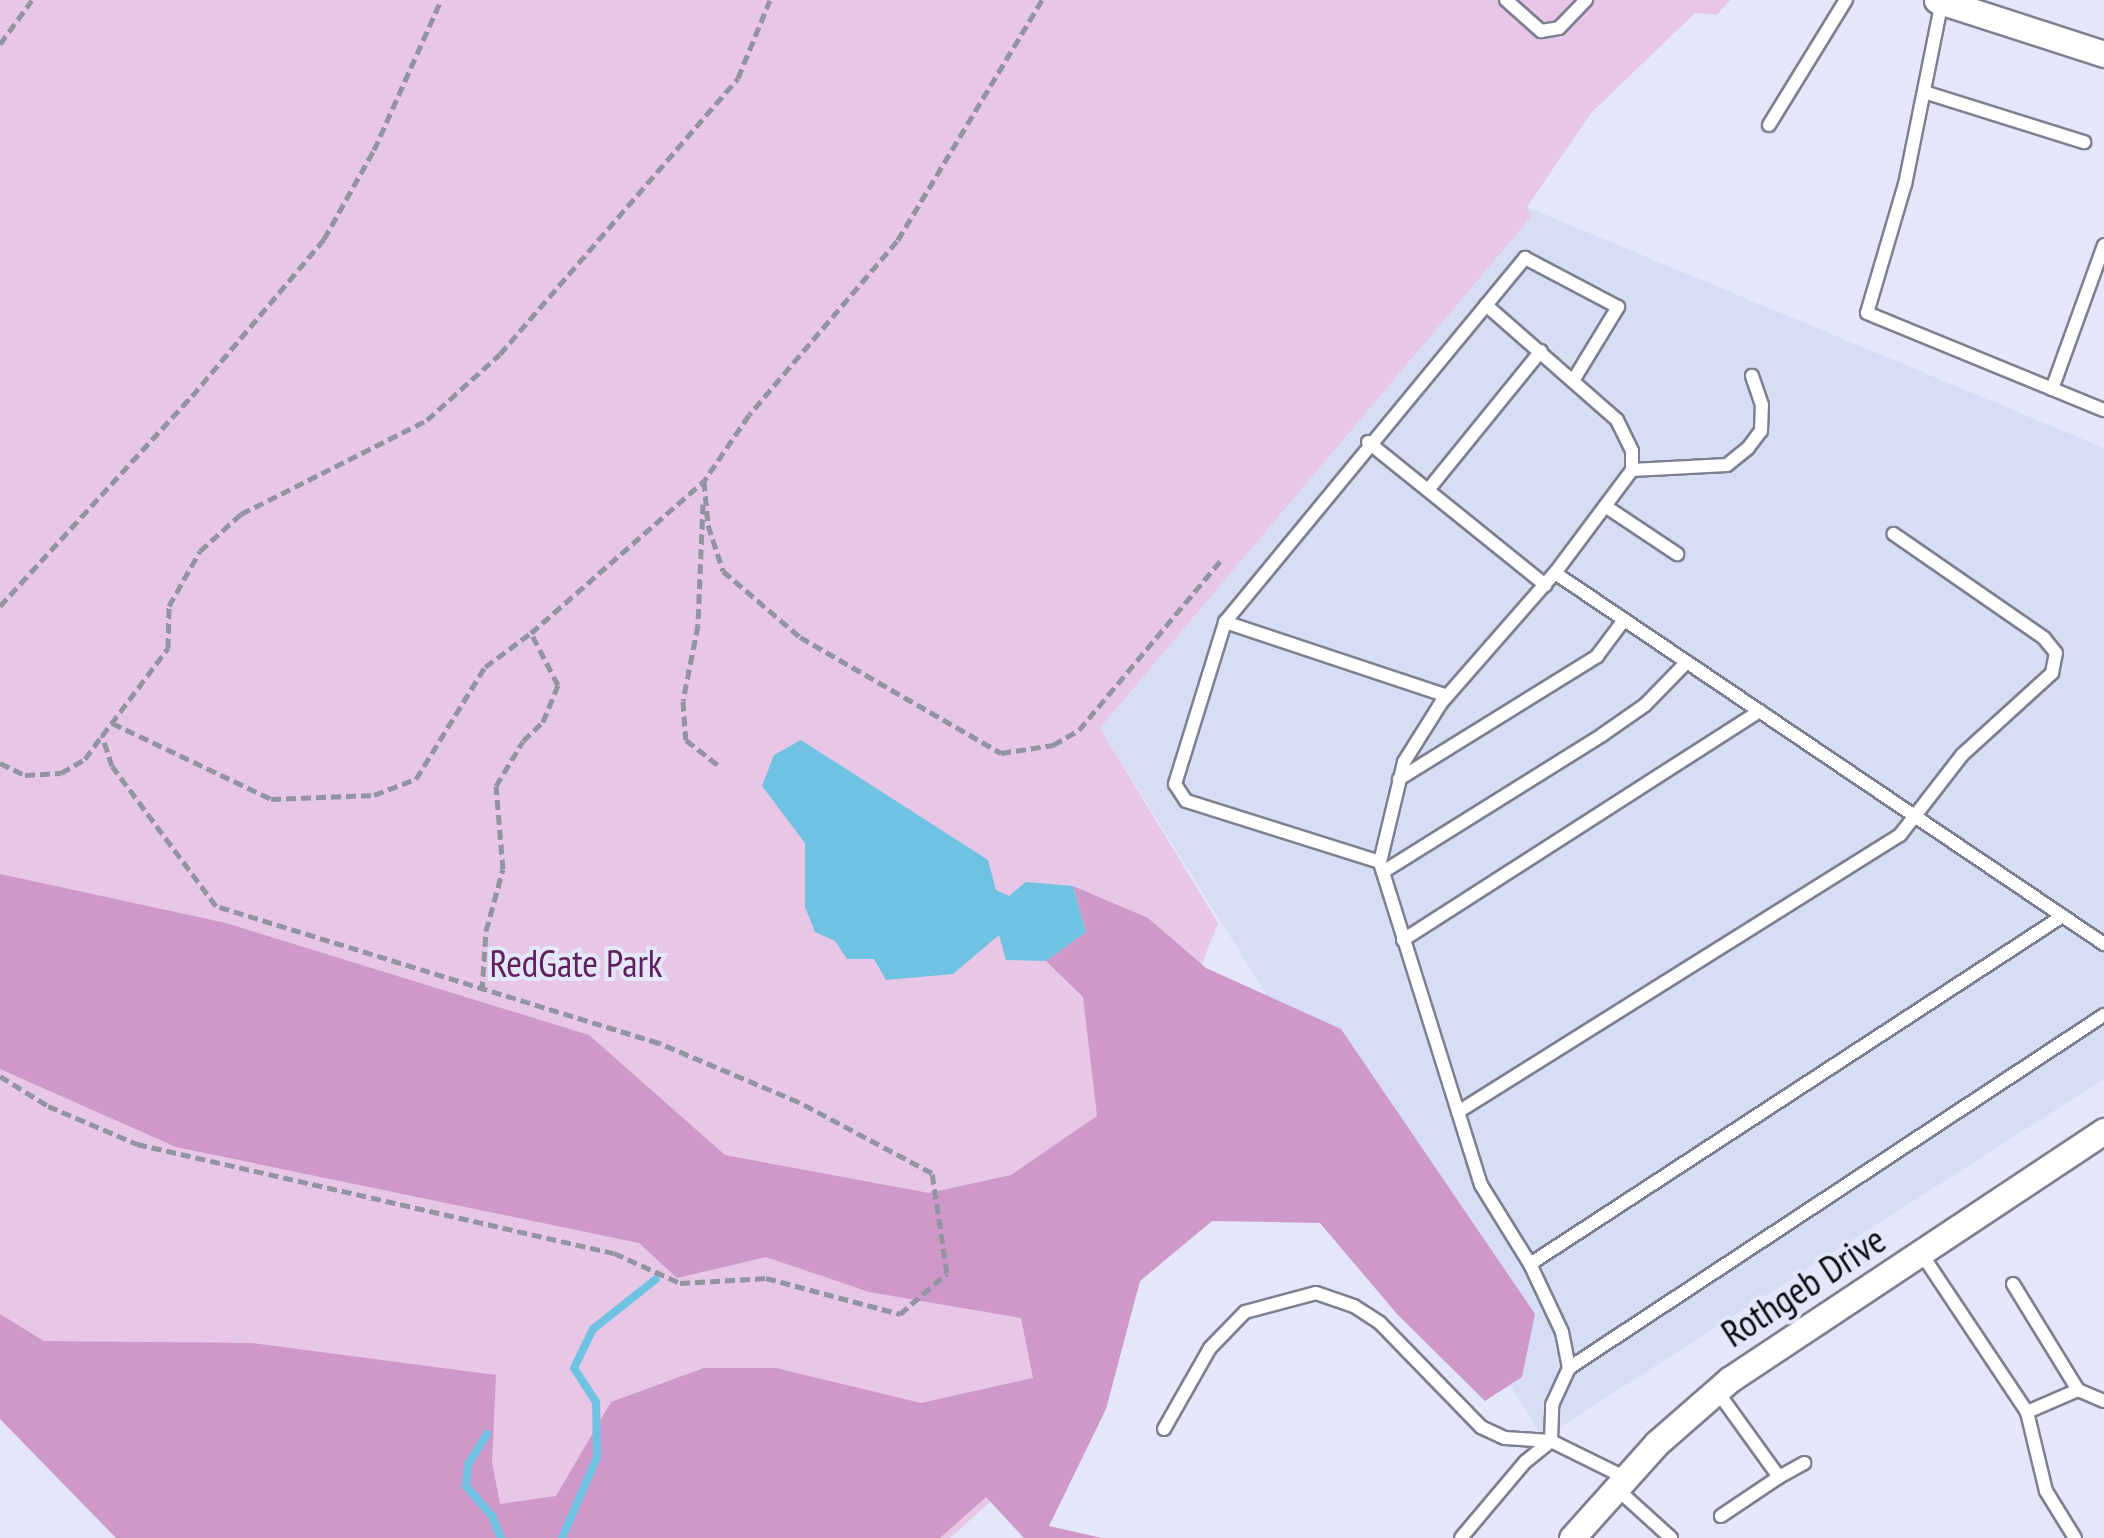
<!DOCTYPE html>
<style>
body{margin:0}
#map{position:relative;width:2104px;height:1538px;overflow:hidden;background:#e4e7f9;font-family:"PT Sans Narrow",sans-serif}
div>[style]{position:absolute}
.built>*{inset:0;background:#d8ddf6}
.green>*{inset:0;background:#e8c6e5}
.forest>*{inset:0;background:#ce98c9}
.water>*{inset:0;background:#6fc2e1}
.stream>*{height:8px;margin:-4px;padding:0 4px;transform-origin:4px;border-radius:4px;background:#6fc2e1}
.path>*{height:5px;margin-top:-2.5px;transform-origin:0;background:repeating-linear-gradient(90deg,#9294a1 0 10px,transparent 0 15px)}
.roads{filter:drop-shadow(2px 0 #7d8090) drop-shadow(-2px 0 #7d8090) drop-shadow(0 2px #7d8090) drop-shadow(0 -2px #7d8090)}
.lane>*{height:12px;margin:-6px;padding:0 6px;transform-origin:6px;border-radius:6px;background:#fff}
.street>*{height:25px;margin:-12.5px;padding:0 12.5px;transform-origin:12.5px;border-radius:12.5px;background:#fff}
span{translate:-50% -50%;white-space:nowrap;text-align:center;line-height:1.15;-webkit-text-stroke:8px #e4e7f9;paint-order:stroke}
.park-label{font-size:38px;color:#60205e}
.street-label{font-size:38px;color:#0c0d13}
</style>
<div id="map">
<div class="built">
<i style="clip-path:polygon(1527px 207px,2104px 448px,2104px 1079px,1543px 1438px,1100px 728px,1530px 217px)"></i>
</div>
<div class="green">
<i style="clip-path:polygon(0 0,1730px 0,1717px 15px,1695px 13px,1591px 113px,1527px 207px,1531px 217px,1100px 728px,1218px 923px,989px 1503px,950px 1538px,140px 1538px,0 1388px)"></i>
</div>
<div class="forest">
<i style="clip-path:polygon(0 874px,226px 923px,589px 1035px,725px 1155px,929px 1193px,1011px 1175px,1097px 1116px,1083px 997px,1046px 961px,1086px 932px,1073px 886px,1148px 918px,1206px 968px,1341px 1029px,1535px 1314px,1522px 1377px,1485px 1401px,1397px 1314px,1320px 1223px,1212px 1221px,1140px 1281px,1106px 1409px,1049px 1526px,1102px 1538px,1024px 1538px,986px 1497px,940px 1538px,116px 1538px,0 1419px,0 1314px,44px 1341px,252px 1343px,496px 1375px,492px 1462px,500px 1504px,556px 1496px,611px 1402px,704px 1368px,776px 1368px,921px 1403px,1033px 1378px,1021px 1318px,869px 1292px,766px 1257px,677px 1278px,639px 1243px,176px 1147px,0 1069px)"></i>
</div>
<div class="water">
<i style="clip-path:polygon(801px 740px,988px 860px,996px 890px,1009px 896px,1026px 882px,1073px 886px,1086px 932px,1046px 961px,1006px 960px,999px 935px,953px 974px,886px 980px,874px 959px,847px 959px,835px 941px,815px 932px,805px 907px,805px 843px,762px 786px,774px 755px)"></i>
</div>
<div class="stream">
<i style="left:487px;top:1434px;width:36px;rotate:122deg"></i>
<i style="left:468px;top:1464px;width:22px;rotate:95deg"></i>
<i style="left:466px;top:1486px;width:40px;rotate:49deg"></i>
<i style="left:492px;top:1516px;width:24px;rotate:68deg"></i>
<i style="left:562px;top:1538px;width:88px;rotate:-66.6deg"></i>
<i style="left:597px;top:1457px;width:55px;rotate:-91deg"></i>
<i style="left:596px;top:1402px;width:40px;rotate:-122.9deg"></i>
<i style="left:574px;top:1368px;width:43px;rotate:-64deg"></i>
<i style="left:593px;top:1329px;width:80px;rotate:-38.4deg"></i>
</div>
<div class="path">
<i style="left:1042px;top:0;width:281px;rotate:121deg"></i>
<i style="left:897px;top:241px;width:228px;rotate:130.4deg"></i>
<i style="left:749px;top:415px;width:80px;rotate:124.3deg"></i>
<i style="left:704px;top:481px;width:44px;rotate:84.8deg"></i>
<i style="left:708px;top:525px;width:48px;rotate:71.9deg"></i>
<i style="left:723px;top:571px;width:101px;rotate:40.6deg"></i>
<i style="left:800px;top:637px;width:232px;rotate:30deg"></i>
<i style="left:1001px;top:753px;width:53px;rotate:-8.7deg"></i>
<i style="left:1053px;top:745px;width:30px;rotate:-30deg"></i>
<i style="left:1079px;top:730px;width:222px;rotate:-50.1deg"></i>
<i style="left:0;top:44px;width:54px;rotate:-54deg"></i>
<i style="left:703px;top:504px;width:121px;rotate:92.4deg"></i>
<i style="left:698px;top:625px;width:77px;rotate:101.2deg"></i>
<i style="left:683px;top:701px;width:39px;rotate:86deg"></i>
<i style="left:686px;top:740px;width:41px;rotate:38deg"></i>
<i style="left:0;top:606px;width:285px;rotate:-47.6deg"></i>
<i style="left:192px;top:396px;width:205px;rotate:-49.9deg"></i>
<i style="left:324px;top:239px;width:102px;rotate:-60.7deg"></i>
<i style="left:374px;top:150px;width:164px;rotate:-65.9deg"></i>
<i style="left:112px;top:723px;width:176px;rotate:25.5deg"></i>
<i style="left:271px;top:799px;width:103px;rotate:-2.2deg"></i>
<i style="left:374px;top:795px;width:45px;rotate:-20.9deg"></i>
<i style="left:416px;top:779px;width:132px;rotate:-58.4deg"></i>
<i style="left:485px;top:667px;width:57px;rotate:-36.5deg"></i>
<i style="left:0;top:763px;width:28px;rotate:26deg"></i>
<i style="left:25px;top:775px;width:36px;rotate:-3deg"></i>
<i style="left:61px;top:773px;width:28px;rotate:-30deg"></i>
<i style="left:85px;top:759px;width:29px;rotate:-54deg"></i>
<i style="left:482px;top:991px;width:60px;rotate:-86.2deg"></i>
<i style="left:486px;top:931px;width:64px;rotate:-74.7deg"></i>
<i style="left:503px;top:869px;width:83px;rotate:-94.8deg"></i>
<i style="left:496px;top:786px;width:52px;rotate:-59deg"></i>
<i style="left:523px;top:741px;width:28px;rotate:-44deg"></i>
<i style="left:543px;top:722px;width:40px;rotate:-68deg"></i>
<i style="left:558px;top:685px;width:59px;rotate:-117.4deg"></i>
<i style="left:531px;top:633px;width:230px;rotate:-41.3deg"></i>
<i style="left:0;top:1076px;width:57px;rotate:32deg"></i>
<i style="left:48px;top:1106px;width:97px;rotate:23.1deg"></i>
<i style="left:137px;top:1144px;width:489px;rotate:12.9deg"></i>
<i style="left:614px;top:1253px;width:72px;rotate:24.4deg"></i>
<i style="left:680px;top:1283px;width:86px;rotate:-3.3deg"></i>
<i style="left:766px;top:1278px;width:139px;rotate:15deg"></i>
<i style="left:900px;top:1314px;width:62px;rotate:-41.1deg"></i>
<i style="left:947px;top:1273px;width:101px;rotate:-98.5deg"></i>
<i style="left:932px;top:1173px;width:151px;rotate:-151.9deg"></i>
<i style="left:799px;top:1102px;width:152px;rotate:-157.1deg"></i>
<i style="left:659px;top:1043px;width:464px;rotate:-162.8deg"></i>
<i style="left:216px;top:906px;width:174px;rotate:-126.6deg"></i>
<i style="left:112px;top:766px;width:32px;rotate:-108deg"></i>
<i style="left:102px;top:736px;width:110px;rotate:-53.1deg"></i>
<i style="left:168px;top:648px;width:42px;rotate:-88.6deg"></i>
<i style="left:169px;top:606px;width:63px;rotate:-60.6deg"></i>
<i style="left:200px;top:551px;width:55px;rotate:-42.1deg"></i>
<i style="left:241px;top:514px;width:208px;rotate:-26.8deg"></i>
<i style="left:427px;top:420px;width:98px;rotate:-42.1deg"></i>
<i style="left:500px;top:354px;width:364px;rotate:-49.2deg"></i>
<i style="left:738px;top:78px;width:84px;rotate:-67.7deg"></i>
</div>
<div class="roads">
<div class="lane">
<i style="left:1506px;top:0;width:47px;rotate:41.5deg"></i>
<i style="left:1541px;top:31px;width:18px;rotate:-9deg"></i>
<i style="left:1559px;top:28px;width:39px;rotate:-46deg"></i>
<i style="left:1942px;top:1px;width:187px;rotate:101.4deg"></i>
<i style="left:1905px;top:184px;width:134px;rotate:106.4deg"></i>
<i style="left:1867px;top:313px;width:256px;rotate:22.3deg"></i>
<i style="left:1924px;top:92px;width:168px;rotate:17.4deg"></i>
<i style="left:1769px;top:125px;width:147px;rotate:-58.4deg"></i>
<i style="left:1486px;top:305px;width:174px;rotate:41.3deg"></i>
<i style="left:1617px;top:420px;width:34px;rotate:64deg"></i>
<i style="left:1632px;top:451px;width:19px;rotate:90deg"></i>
<i style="left:1632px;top:470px;width:129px;rotate:126.8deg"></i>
<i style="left:2052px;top:389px;width:153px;rotate:-70.1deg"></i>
<i style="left:1368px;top:442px;width:228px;rotate:38.9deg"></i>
<i style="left:1632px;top:470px;width:95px;rotate:-3deg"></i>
<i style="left:1727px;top:465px;width:27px;rotate:-39deg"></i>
<i style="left:1748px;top:448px;width:21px;rotate:-53deg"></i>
<i style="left:1761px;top:431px;width:26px;rotate:-88deg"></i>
<i style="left:1762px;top:405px;width:31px;rotate:-109deg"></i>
<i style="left:1428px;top:490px;width:179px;rotate:-50.9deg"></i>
<i style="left:1605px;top:506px;width:87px;rotate:33.7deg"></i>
<i style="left:1225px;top:622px;width:472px;rotate:-50.5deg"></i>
<i style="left:1525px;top:258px;width:105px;rotate:27.8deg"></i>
<i style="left:1618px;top:307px;width:84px;rotate:121.4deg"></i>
<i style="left:1399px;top:779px;width:233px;rotate:-31.8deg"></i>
<i style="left:1597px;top:656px;width:45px;rotate:-53.1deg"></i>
<i style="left:1380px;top:862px;width:203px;rotate:-162.5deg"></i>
<i style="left:1186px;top:801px;width:20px;rotate:-123deg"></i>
<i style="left:1175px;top:784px;width:170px;rotate:-72.8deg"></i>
<i style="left:1225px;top:622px;width:234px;rotate:18.4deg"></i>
<i style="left:1383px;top:872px;width:258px;rotate:-32deg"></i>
<i style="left:1602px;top:735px;width:52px;rotate:-34.9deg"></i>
<i style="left:1645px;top:705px;width:60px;rotate:-45.7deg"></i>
<i style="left:1403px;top:940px;width:424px;rotate:-32.7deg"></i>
<i style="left:1458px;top:1112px;width:522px;rotate:-32.08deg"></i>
<i style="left:1900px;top:835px;width:101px;rotate:-52.2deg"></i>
<i style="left:1962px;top:755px;width:122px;rotate:-42.3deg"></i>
<i style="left:2052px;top:673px;width:20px;rotate:-79deg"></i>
<i style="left:2056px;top:653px;width:19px;rotate:-129deg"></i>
<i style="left:2044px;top:638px;width:183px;rotate:-145.3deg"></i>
<i style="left:1921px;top:1253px;width:191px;rotate:56.3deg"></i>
<i style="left:2027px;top:1412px;width:81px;rotate:76.5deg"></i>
<i style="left:2046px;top:1491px;width:55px;rotate:58.3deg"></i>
<i style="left:1530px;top:1264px;width:634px;rotate:-33.16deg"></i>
<i style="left:2013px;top:1284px;width:124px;rotate:58.5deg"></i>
<i style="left:2078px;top:1390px;width:56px;rotate:156.7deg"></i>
<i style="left:1569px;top:1368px;width:37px;rotate:-101deg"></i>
<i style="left:1562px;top:1332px;width:75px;rotate:-115.2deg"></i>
<i style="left:1530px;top:1264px;width:93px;rotate:-121.8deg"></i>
<i style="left:1481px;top:1185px;width:338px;rotate:-107.4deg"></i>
<i style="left:1380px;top:862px;width:103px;rotate:-76.5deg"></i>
<i style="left:1404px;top:762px;width:70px;rotate:-57.9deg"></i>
<i style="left:1441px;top:703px;width:173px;rotate:-48.8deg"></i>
<i style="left:1555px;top:573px;width:663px;rotate:34.05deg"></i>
<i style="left:2078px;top:1390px;width:28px;rotate:23deg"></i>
<i style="left:1717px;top:1391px;width:106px;rotate:54.2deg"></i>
<i style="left:1779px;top:1477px;width:70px;rotate:146.1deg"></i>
<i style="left:1164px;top:1429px;width:93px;rotate:-60.4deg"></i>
<i style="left:1210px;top:1348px;width:50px;rotate:-45.8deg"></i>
<i style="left:1245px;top:1312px;width:73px;rotate:-15deg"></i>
<i style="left:1316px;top:1293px;width:40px;rotate:18.9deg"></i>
<i style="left:1354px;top:1306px;width:31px;rotate:33deg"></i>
<i style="left:1380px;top:1323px;width:145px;rotate:45.8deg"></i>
<i style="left:1481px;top:1427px;width:26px;rotate:25deg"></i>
<i style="left:1505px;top:1438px;width:46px;rotate:3.7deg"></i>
<i style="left:1551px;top:1441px;width:33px;rotate:141deg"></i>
<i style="left:1525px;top:1462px;width:99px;rotate:130.1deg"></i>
<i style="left:1779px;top:1477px;width:29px;rotate:-29deg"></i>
<i style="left:1626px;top:1478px;width:84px;rotate:-153.7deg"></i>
<i style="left:1551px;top:1441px;width:36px;rotate:-88deg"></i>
<i style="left:1552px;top:1405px;width:41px;rotate:-65.3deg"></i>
<i style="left:1569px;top:1368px;width:641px;rotate:-33.42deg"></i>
<i style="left:1617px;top:1489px;width:73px;rotate:42.2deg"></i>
</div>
<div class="street">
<i style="left:1937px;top:0;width:176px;rotate:17.9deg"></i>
<i style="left:1572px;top:1538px;width:127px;rotate:-48.2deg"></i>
<i style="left:1657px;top:1443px;width:96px;rotate:-41.2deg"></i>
<i style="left:1729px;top:1380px;width:450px;rotate:-33.6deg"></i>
</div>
</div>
<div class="park-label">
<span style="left:576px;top:963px">RedGate Park</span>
</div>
<div class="street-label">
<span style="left:1803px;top:1286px;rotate:-33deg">Rothgeb Drive</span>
</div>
</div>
